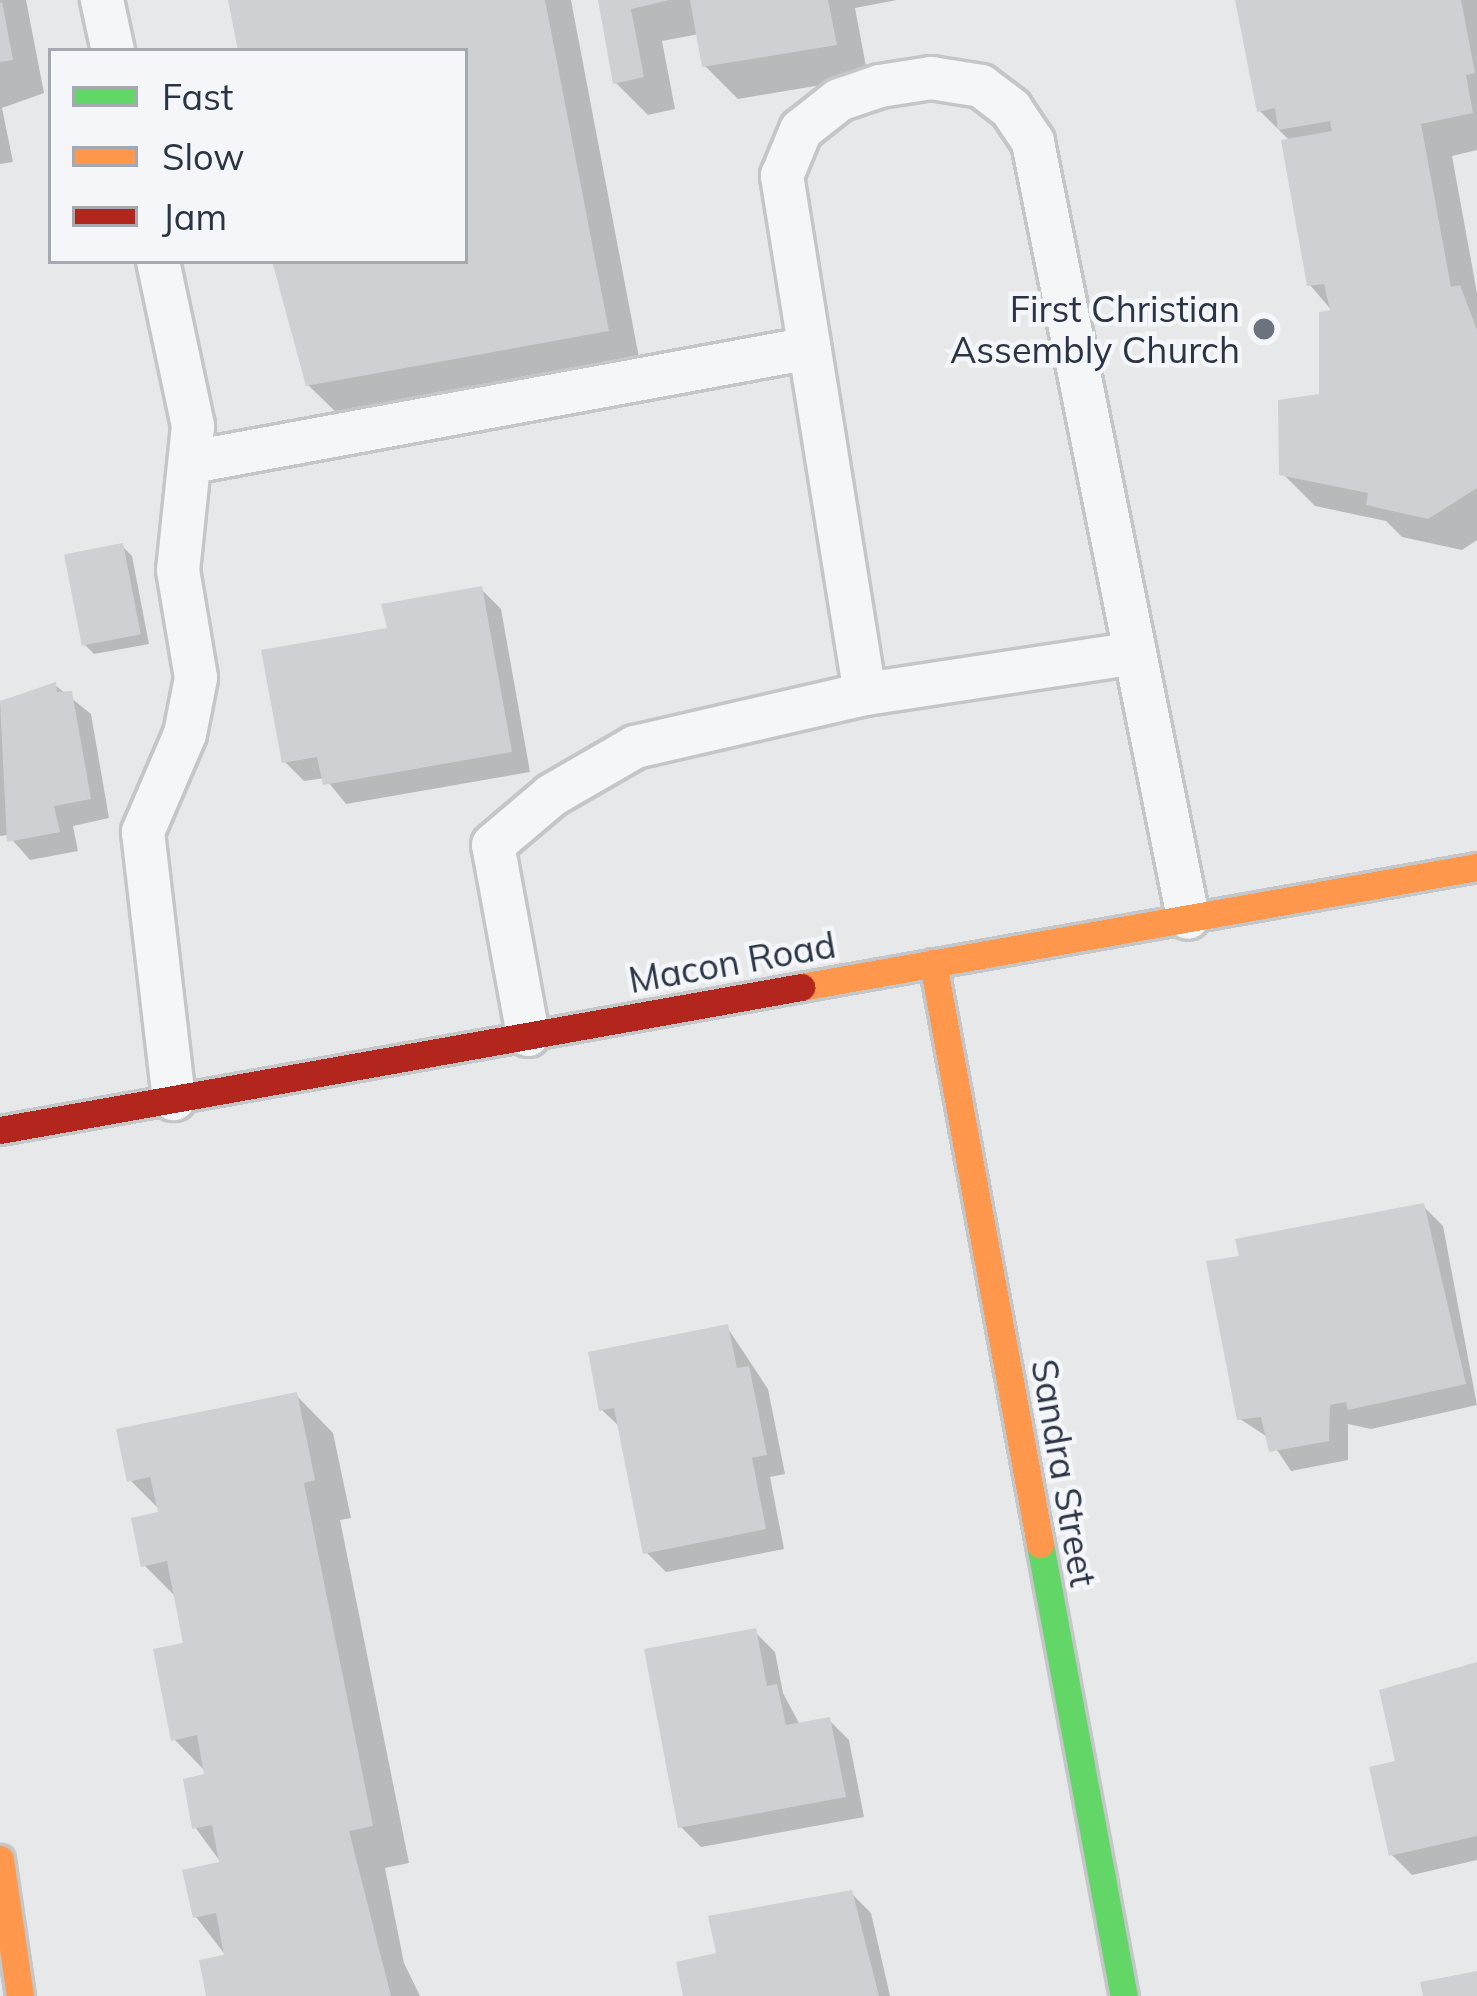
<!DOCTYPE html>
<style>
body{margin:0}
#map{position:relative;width:1477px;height:1996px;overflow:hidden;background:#e6e8ea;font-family:Mulish,sans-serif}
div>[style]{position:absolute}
.shadow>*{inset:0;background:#0003}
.building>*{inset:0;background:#ced0d3;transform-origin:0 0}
.roads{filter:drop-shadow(3px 0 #c4c6c8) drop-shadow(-3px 0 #c4c6c8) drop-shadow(0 3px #c4c6c8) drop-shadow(0 -3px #c4c6c8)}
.lane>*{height:42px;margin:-21px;padding:0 21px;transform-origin:21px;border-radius:21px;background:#f5f6f7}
.fast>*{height:27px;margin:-13.5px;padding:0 13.5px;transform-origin:13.5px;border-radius:13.5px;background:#63d668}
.slow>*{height:27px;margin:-13.5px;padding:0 13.5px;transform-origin:13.5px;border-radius:13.5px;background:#ff974d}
.jam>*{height:27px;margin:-13.5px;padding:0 13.5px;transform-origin:13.5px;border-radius:13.5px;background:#b3261e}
.dots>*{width:33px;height:33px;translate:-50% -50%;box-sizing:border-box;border:6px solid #f4f6f9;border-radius:50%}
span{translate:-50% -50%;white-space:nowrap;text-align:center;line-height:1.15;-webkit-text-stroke:9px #f4f6f9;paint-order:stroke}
.poi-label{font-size:36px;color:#2b3445}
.right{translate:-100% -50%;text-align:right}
.street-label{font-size:36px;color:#2b3445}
.legend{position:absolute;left:48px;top:48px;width:420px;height:216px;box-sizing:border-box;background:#f4f6f9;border:3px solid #a4a8b1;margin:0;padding:15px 21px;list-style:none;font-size:36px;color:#2b3445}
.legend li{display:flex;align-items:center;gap:24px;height:60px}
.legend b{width:60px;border:3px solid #a4a8b1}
</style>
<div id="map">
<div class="shadow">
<i style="clip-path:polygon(0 0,26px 0,44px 93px,2px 108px,13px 162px,0 164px)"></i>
<i style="clip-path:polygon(230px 0,571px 0,640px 363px,341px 417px,308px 385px,275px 261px,465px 261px,465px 51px,239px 51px)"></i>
<i style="clip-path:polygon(601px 0,897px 0,855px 8px,868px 77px,738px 99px,705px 66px,699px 34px,662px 41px,675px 109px,648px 115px,615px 82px)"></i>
<i style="clip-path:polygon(1238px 0,1477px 0,1477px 150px,1452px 156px,1477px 293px,1477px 540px,1462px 550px,1402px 537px,1386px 521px,1315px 506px,1282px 473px,1322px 397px,1333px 312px,1310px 285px,1290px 141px,1260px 111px)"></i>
<i style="clip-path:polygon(122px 546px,132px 556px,149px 644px,94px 654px,84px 644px)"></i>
<i style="clip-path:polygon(481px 589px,501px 609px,530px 772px,346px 804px,325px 778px,304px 781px,284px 761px,390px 631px)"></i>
<i style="clip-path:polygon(55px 685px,91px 714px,109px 818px,73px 826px,78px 851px,30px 860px,8px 835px,0 836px,0 704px)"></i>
<i style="clip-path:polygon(1423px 1206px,1443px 1226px,1477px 1405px,1371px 1429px,1348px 1424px,1348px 1460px,1291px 1471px,1269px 1438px,1240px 1419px,1243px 1258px)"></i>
<i style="clip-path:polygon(727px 1327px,768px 1389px,785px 1474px,770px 1477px,784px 1549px,666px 1572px,646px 1552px,621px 1428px,602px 1410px)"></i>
<i style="clip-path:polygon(296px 1395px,333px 1433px,351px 1518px,340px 1520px,409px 1863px,385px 1868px,404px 1963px,420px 1996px,209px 1996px,227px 1957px,196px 1917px,222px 1864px,195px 1827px,206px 1772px,174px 1739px,187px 1645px,178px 1599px,144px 1565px,164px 1514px,130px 1480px)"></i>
<i style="clip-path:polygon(755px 1632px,775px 1652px,783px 1693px,800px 1725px,829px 1720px,849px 1740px,864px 1817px,701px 1847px,681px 1827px)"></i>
<i style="clip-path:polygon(1477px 1665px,1477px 1860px,1412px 1875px,1392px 1855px,1399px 1763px)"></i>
<i style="clip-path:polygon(851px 1893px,871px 1913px,890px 1996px,686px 1996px,720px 1956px)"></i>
</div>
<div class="building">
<i style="clip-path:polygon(228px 0,545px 0,609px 331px,306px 386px,272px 261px,465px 261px,465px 51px,238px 51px)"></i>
<i style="clip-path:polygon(598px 0,670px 0,631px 9px,644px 77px,613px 84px)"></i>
<i style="clip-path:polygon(690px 0,828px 0,837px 45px,702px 67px)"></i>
<i style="clip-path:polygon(1235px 0,1461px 0,1475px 73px,1466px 75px,1473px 113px,1421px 124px,1451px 287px,1460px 285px,1477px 330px,1477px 488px,1428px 519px,1366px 505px,1368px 493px,1279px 475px,1278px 400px,1319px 394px,1319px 312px,1330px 310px,1324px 284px,1307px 286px,1281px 140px,1332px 131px,1330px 121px,1278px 130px,1275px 108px,1257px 112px)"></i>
<i style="clip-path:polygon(2px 2px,13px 60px,0 62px,0 3px)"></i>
<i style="left:123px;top:543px;width:93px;height:60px;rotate:79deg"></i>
<i style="clip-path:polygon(482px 586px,512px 752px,323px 785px,317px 757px,282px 763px,261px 650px,387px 628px,381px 604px)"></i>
<i style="clip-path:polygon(56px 682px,57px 692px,72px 691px,91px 799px,54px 806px,60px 832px,7px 842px,0 701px)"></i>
<i style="clip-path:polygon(1424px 1203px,1466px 1384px,1348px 1410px,1346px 1402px,1330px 1405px,1329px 1441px,1269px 1452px,1261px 1417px,1237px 1420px,1206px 1261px,1239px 1256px,1235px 1239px)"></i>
<i style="clip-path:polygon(728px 1324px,737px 1368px,749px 1366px,767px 1455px,752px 1458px,766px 1529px,643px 1554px,614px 1408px,599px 1411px,588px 1352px)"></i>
<i style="clip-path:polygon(297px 1392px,315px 1480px,304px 1483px,373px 1826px,349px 1831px,391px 1996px,206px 1996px,199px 1960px,224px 1955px,216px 1913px,193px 1918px,182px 1870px,219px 1862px,212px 1825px,192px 1829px,183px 1779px,204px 1774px,197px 1735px,171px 1741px,153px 1649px,183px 1643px,167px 1561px,141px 1567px,131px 1518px,158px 1512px,150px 1477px,127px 1482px,116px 1429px)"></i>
<i style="clip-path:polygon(756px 1628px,767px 1686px,777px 1684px,786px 1725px,830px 1717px,846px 1797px,678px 1828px,644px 1649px)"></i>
<i style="clip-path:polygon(1477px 1662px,1477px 1836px,1389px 1856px,1369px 1767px,1395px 1761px,1379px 1690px)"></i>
<i style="clip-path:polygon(852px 1890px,879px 1996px,683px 1996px,676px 1962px,716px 1953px,708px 1916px)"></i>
<i style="clip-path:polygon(1477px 1971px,1477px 1996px,1423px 1996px,1420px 1982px)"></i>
</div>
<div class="roads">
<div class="lane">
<i style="left:102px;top:0;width:52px;rotate:77.8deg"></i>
<i style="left:158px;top:261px;width:169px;rotate:78deg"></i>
<i style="left:193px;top:426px;width:145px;rotate:95.9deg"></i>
<i style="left:178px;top:570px;width:109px;rotate:80.5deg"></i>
<i style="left:196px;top:678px;width:57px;rotate:101.1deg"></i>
<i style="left:185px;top:734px;width:107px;rotate:113.2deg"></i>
<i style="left:143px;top:832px;width:269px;rotate:83.4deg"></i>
<i style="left:192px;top:462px;width:628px;rotate:-10.45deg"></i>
<i style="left:865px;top:694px;width:273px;rotate:-8.6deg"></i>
<i style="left:528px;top:1035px;width:193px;rotate:-100.4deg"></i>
<i style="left:493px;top:845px;width:77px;rotate:-40.3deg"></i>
<i style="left:552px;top:795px;width:96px;rotate:-30deg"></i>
<i style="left:635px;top:747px;width:236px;rotate:-13deg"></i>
<i style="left:865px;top:694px;width:525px;rotate:-99.1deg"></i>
<i style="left:782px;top:176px;width:50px;rotate:-67.6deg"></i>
<i style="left:801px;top:130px;width:48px;rotate:-38.3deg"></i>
<i style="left:839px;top:100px;width:43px;rotate:-18.9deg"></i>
<i style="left:880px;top:86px;width:52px;rotate:-8.9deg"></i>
<i style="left:931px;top:78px;width:51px;rotate:9.1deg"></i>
<i style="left:981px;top:86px;width:38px;rotate:37deg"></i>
<i style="left:1011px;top:109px;width:40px;rotate:56deg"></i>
<i style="left:1033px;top:142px;width:791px;rotate:78.7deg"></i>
</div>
<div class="fast">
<i style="left:1040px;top:1544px;width:460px;rotate:79.5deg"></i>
</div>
<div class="slow">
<i style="left:933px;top:963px;width:591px;rotate:79.57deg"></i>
<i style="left:801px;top:987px;width:687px;rotate:-10.07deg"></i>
<i style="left:0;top:1859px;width:138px;rotate:81.7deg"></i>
</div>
<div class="jam">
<i style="left:0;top:1130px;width:814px;rotate:-10.12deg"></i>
</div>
</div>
<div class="dots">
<i style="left:1264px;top:329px;background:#6c737f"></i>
</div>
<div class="poi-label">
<span class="right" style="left:1240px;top:329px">First Christian<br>Assembly Church</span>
</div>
<div class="street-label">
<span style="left:732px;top:962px;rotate:-10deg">Macon Road</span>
<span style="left:1064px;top:1473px;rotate:80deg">Sandra Street</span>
</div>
<ul class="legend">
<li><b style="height:15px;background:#63d668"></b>Fast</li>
<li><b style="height:15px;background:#ff974d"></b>Slow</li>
<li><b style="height:15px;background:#b3261e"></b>Jam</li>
</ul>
</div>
